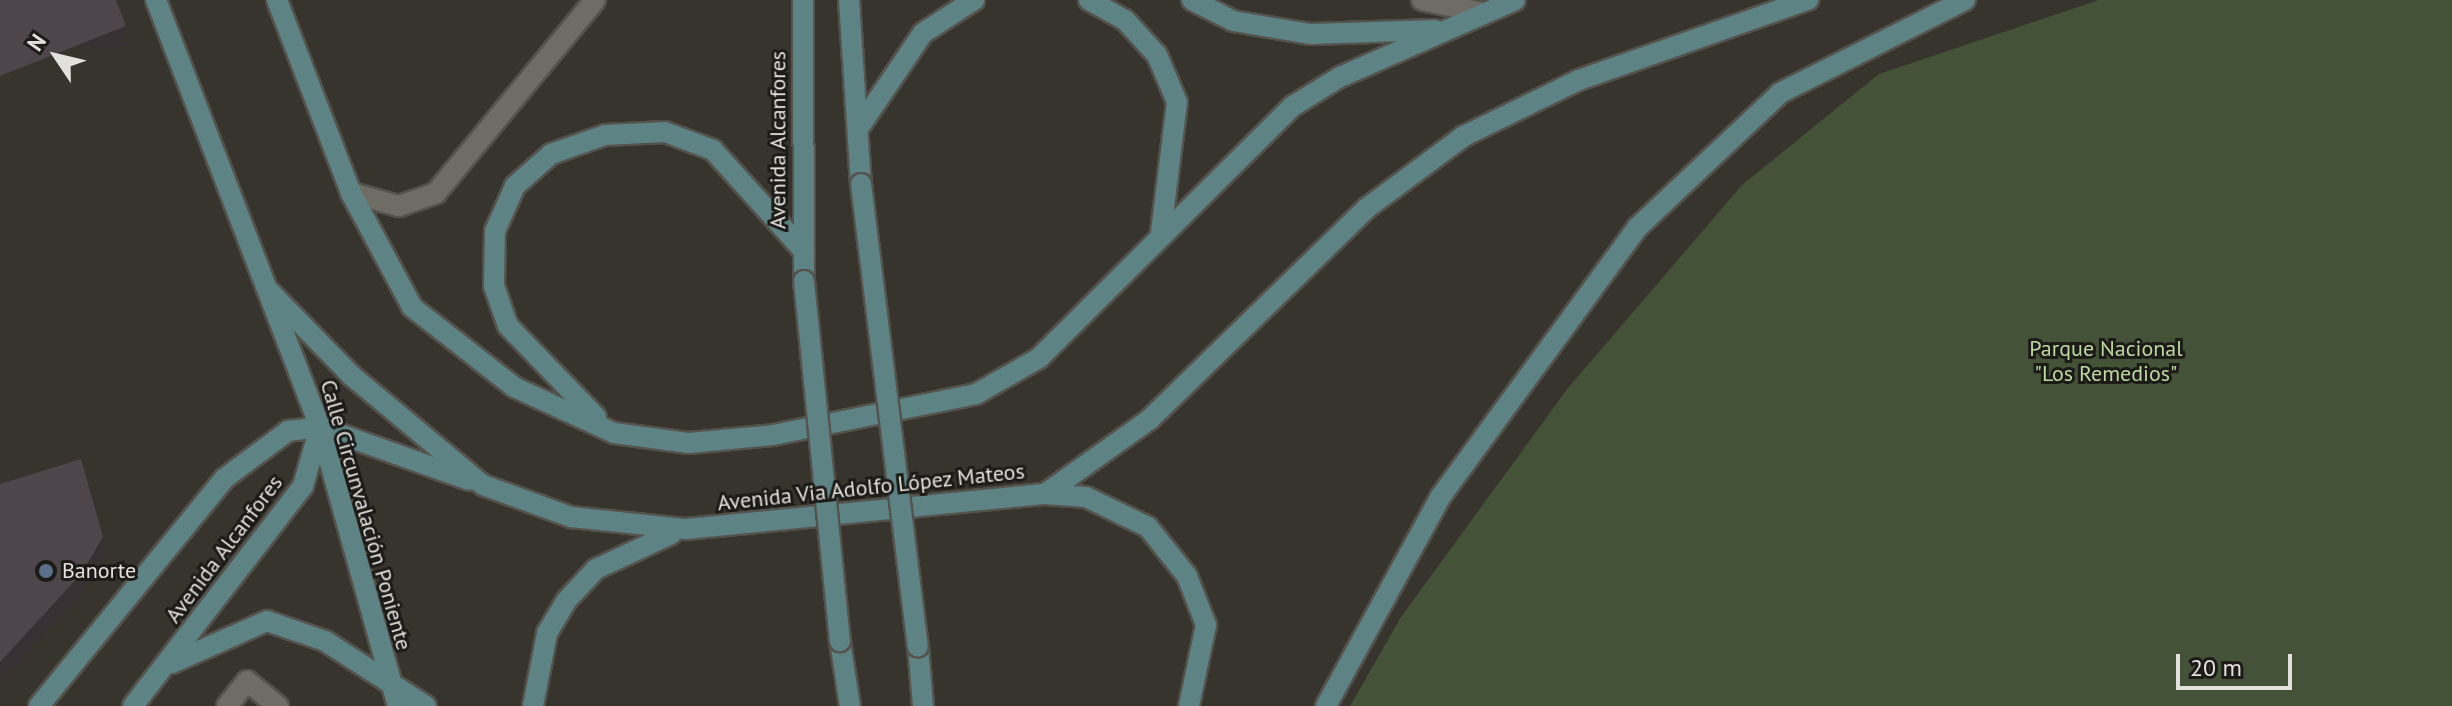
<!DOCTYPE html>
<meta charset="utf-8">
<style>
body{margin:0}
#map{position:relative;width:2452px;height:706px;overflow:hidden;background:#36342d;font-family:"PT Sans",sans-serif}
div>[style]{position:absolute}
.green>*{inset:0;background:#445237}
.roads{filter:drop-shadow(2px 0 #54524d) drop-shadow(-2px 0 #54524d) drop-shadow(0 2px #54524d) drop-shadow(0 -2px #54524d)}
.lane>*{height:20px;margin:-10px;padding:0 10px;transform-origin:10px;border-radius:10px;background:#6e6c64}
.street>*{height:20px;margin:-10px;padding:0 10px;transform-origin:10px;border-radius:10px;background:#6e6c64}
.secondary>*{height:20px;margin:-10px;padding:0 10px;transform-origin:10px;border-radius:10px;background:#5e8384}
.bridges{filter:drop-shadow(2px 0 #54524d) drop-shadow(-2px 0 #54524d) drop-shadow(0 2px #54524d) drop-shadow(0 -2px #54524d)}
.secondary-bridge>*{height:20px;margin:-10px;padding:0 10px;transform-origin:10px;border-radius:10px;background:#5e8384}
.shaded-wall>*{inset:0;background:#373134;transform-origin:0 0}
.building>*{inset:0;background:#4e464a}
.dots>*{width:22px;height:22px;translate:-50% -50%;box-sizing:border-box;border:4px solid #1c1b18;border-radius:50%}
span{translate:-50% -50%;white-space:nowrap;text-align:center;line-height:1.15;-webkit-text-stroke:6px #1c1b18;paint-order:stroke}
.street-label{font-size:22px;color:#e3e1dd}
.park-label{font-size:22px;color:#bcd8a0}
.poi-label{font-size:22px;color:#e3e1dd}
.left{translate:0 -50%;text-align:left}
.north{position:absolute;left:16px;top:16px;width:80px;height:80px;-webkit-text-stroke:6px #1c1b18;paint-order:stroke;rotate:305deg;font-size:22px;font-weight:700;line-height:32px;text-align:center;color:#e3e1dd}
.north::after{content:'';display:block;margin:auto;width:28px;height:36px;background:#e3e1dd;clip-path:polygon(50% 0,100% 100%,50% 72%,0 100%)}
.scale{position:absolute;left:2176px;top:654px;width:116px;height:36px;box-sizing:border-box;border:4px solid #e3e1dd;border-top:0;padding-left:10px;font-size:24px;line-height:28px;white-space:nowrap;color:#e3e1dd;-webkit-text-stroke:6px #1c1b18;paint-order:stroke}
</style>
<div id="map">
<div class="green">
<i style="clip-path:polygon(2099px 0,2452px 0,2452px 706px,1350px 706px,1401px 617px,1568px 388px,1742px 185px,1879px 74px)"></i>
</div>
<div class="roads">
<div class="lane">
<i style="left:1422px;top:0;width:62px;rotate:12deg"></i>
<i style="left:227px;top:706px;width:32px;rotate:-51deg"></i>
<i style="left:247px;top:681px;width:40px;rotate:39deg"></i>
</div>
<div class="street">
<i style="left:351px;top:193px;width:50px;rotate:15.2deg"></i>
<i style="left:399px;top:206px;width:39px;rotate:-19deg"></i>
<i style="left:436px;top:193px;width:250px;rotate:-50.5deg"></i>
</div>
<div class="secondary">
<i style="left:156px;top:0;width:457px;rotate:69deg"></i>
<i style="left:320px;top:427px;width:290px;rotate:74.4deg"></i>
<i style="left:277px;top:0;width:207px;rotate:69deg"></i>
<i style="left:351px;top:193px;width:129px;rotate:61.8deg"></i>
<i style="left:412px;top:307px;width:130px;rotate:38.1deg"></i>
<i style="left:514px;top:387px;width:110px;rotate:24.7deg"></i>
<i style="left:614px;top:433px;width:76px;rotate:7.6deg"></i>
<i style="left:689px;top:443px;width:84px;rotate:-5.4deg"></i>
<i style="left:773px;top:435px;width:207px;rotate:-11.4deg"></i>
<i style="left:976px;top:394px;width:73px;rotate:-29.7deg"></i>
<i style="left:1039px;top:358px;width:358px;rotate:-44.8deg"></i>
<i style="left:1293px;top:106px;width:55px;rotate:-31.7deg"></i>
<i style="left:1340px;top:77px;width:191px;rotate:-23.7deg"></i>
<i style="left:803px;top:0;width:281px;rotate:89.8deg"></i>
<i style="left:849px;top:0;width:184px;rotate:86.3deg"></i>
<i style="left:1089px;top:0;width:41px;rotate:29.1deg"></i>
<i style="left:1125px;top:20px;width:47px;rotate:47.6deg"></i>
<i style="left:1157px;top:55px;width:51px;rotate:66.9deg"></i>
<i style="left:1177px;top:102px;width:132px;rotate:97deg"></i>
<i style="left:1192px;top:0;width:46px;rotate:27.1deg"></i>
<i style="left:1233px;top:21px;width:79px;rotate:9.5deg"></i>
<i style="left:1311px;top:34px;width:124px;rotate:-1.8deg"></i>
<i style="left:858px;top:129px;width:116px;rotate:-55.9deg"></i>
<i style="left:923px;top:33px;width:61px;rotate:-32.9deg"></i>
<i style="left:270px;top:292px;width:117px;rotate:45.7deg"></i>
<i style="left:352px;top:376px;width:170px;rotate:39.8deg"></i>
<i style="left:483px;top:485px;width:94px;rotate:20deg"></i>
<i style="left:571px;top:517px;width:116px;rotate:6deg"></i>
<i style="left:686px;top:529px;width:361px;rotate:-5.6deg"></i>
<i style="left:1045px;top:494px;width:129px;rotate:-35.5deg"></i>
<i style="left:1150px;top:419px;width:303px;rotate:-44.2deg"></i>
<i style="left:1367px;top:208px;width:121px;rotate:-36.6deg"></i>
<i style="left:1464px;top:136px;width:128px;rotate:-26deg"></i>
<i style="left:1579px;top:80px;width:243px;rotate:-19.3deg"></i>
<i style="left:596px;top:417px;width:127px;rotate:-134deg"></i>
<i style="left:508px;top:326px;width:42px;rotate:-109.3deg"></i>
<i style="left:494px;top:286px;width:55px;rotate:-89deg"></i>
<i style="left:495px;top:231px;width:49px;rotate:-66deg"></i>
<i style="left:515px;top:186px;width:48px;rotate:-41.6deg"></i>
<i style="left:551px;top:154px;width:57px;rotate:-19.4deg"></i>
<i style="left:605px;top:135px;width:60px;rotate:-2.9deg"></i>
<i style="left:665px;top:132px;width:51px;rotate:20.6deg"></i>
<i style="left:713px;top:150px;width:133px;rotate:48deg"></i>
<i style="left:1045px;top:494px;width:41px;rotate:4.2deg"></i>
<i style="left:1086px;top:497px;width:69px;rotate:25.8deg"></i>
<i style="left:1148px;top:527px;width:63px;rotate:51.5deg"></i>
<i style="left:1187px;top:576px;width:53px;rotate:68.8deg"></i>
<i style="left:1206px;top:625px;width:83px;rotate:101.9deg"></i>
<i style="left:840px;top:641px;width:66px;rotate:81.3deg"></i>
<i style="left:918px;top:646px;width:60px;rotate:85.2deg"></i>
<i style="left:172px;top:663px;width:104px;rotate:-23.9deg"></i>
<i style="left:267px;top:621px;width:61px;rotate:19deg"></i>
<i style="left:325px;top:641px;width:120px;rotate:32.8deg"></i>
<i style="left:39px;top:706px;width:294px;rotate:-50.8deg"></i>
<i style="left:225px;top:478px;width:79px;rotate:-36.7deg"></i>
<i style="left:288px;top:431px;width:32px;rotate:-7deg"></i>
<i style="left:320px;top:427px;width:158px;rotate:19.6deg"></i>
<i style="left:133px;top:706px;width:278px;rotate:-52.3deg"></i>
<i style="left:303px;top:486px;width:61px;rotate:-73.9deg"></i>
<i style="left:533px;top:706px;width:74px;rotate:-79.1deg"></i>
<i style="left:547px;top:633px;width:37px;rotate:-59deg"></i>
<i style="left:566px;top:601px;width:44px;rotate:-46.8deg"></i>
<i style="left:596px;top:569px;width:83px;rotate:-25deg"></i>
<i style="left:1326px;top:706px;width:239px;rotate:-61.3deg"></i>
<i style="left:1441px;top:496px;width:333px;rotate:-53.8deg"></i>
<i style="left:1638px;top:227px;width:195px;rotate:-43.3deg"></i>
<i style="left:1780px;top:93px;width:207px;rotate:-26.7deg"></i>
</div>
</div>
<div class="bridges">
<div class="secondary-bridge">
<i style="left:861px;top:184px;width:466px;rotate:83deg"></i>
<i style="left:804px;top:281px;width:362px;rotate:84.3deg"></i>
</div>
</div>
<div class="shaded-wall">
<i style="left:126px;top:26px;width:20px;height:136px;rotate:90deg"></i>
<i style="clip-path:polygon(103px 537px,103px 557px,81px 594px,0 682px,0 662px)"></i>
</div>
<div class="building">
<i style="clip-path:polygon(0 0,116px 0,126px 26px,0 76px)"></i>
<i style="clip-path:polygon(81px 459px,103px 537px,81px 574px,0 662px,0 484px)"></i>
</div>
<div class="dots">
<i style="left:46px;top:571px;background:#5c6f8a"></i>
</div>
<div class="street-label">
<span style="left:778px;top:140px;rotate:-90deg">Avenida Alcanfores</span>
<span style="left:871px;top:487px;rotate:-6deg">Avenida Via Adolfo López Mateos</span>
<span style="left:366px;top:515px;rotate:74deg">Calle Circunvalación Poniente</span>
<span style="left:224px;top:549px;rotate:-53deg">Avenida Alcanfores</span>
</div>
<div class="park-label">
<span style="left:2106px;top:361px">Parque Nacional<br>"Los Remedios"</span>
</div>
<div class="poi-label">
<span class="left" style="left:62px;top:571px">Banorte</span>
</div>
<div class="north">N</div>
<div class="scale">20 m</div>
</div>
